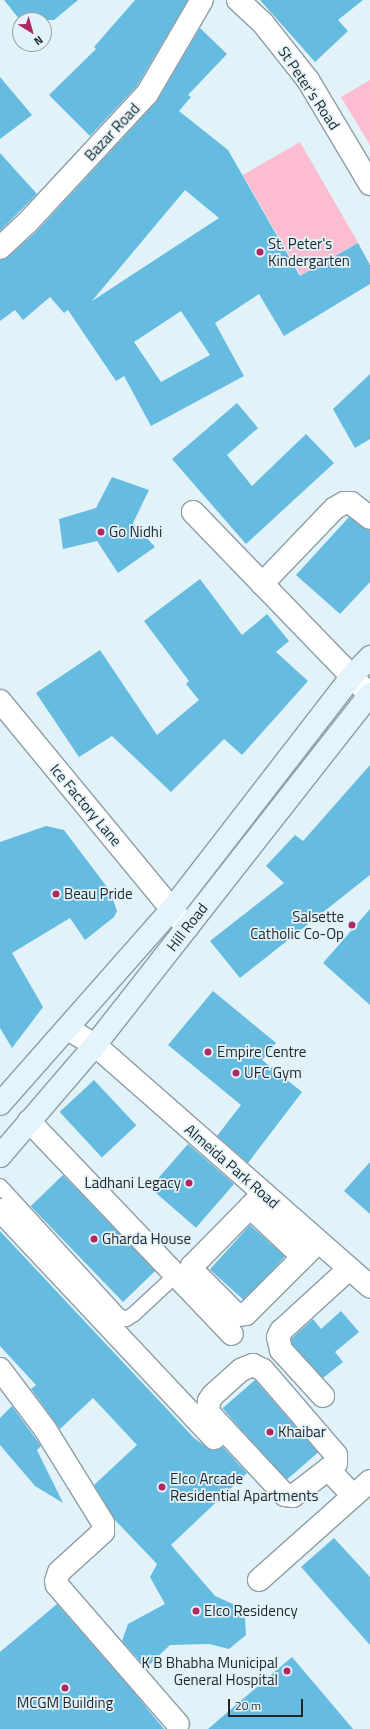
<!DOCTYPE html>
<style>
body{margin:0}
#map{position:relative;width:370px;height:1729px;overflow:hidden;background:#e2f2f9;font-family:"Titillium Web",sans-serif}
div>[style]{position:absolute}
.green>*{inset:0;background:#fcbdd0;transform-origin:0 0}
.building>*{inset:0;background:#66bbe0;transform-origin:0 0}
.roads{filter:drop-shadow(1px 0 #8f9ea5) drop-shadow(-1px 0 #8f9ea5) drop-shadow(0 1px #8f9ea5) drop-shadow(0 -1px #8f9ea5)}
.service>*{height:14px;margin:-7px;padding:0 7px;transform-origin:7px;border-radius:7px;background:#fff}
.minor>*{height:22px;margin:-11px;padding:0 11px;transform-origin:11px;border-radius:11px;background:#fff}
.tertiary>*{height:22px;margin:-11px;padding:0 11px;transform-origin:11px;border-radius:11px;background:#fff}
.secondary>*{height:22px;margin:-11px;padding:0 11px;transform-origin:11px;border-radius:11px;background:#e3f4fc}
.dots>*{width:11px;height:11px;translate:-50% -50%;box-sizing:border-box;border:2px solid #e2f2f9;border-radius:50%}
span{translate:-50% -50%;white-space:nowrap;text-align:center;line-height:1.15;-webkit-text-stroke:3.5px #e2f2f9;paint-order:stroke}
.street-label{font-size:15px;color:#1f2528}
.poi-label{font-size:15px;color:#1f2528}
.left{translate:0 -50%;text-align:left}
.right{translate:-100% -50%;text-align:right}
.north{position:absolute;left:12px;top:12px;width:40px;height:40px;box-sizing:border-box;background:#e2f2f9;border:1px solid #94a0a5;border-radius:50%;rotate:143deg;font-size:11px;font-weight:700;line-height:16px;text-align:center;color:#1f2528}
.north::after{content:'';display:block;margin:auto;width:14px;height:18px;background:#b12766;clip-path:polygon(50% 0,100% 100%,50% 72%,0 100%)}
.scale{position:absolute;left:228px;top:1699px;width:75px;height:18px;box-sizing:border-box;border:2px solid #1f2528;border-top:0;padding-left:5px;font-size:12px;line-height:14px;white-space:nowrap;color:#1f2528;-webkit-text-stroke:3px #e2f2f9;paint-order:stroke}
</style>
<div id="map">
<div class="green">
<i style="clip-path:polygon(370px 80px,370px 145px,341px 97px)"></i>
<i style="left:300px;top:142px;width:116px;height:66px;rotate:60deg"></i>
</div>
<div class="building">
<i style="clip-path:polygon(4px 0,78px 0,54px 20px,20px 20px)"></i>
<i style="clip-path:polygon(135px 0,188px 0,137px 86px,90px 136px,49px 95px,96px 49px,94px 47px)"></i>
<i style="clip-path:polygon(260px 0,363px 0,338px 20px,348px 31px,315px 62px)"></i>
<i style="clip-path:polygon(evenodd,200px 28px,227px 54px,188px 95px,191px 97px,179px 111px,228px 150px,300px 276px,358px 243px,370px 265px,370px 284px,284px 336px,259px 294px,215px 323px,244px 376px,151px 426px,124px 376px,116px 381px,68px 310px,64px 313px,50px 297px,23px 320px,15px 310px,0 321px,0 260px,8px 257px,36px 232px,156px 102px,200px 28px,185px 190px,219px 218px,92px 301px,185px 190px,200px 28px,181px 311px,210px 355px,161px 382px,134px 342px,181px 311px)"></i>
<i style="clip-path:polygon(0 77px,32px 115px,0 139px)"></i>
<i style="clip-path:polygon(0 153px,37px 194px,0 231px)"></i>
<i style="clip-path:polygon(370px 374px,370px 439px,355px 448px,333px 409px)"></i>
<i style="clip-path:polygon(237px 403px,258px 428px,227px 455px,252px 486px,306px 434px,334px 463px,246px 544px,172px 459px)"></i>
<i style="clip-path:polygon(112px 477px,149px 490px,133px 523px,155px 547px,118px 573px,97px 541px,63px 549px,59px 519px,96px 508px)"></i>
<i style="clip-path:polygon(349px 517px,370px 530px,370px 582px,340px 614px,296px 575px)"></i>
<i style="clip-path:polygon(200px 579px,242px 635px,267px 614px,289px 641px,276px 652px,308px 681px,242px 755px,224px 739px,171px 792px,112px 736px,79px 757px,36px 693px,100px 650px,157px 735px,199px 700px,186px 684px,189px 681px,144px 621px)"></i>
<i style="clip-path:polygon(370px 765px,370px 875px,240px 978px,210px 941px,284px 883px,266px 866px,295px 835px,303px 841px)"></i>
<i style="clip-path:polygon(46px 826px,64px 830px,110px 891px,117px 911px,114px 917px,85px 940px,70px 918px,12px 953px,43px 1007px,12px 1048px,0 1028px,0 842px)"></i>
<i style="clip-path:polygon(370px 909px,370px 1005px,323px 963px)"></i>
<i style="clip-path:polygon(213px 991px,276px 1043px,262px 1060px,302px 1092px,248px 1163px,217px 1136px,241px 1105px,168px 1045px)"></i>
<i style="left:94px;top:1080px;width:62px;height:47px;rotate:47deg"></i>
<i style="left:188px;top:1144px;width:61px;height:58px;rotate:41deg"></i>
<i style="clip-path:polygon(370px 1162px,370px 1214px,344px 1191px)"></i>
<i style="left:63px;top:1175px;width:133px;height:45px;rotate:46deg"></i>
<i style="left:250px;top:1225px;width:47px;height:60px;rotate:42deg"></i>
<i style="clip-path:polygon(0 1231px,194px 1438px,211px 1450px,223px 1447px,247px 1473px,171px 1545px,215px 1596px,235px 1605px,245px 1618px,246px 1635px,229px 1649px,209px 1644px,170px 1645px,146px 1668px,122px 1641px,128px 1624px,165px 1604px,150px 1577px,157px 1564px,114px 1519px,94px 1485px,137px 1445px,93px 1398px,60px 1429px,31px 1389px,36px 1385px,0 1346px)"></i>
<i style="clip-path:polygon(341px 1311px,359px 1332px,335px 1352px,343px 1362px,323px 1378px,292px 1344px,291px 1339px,313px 1319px,321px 1329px)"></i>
<i style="left:255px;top:1380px;width:96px;height:43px;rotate:49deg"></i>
<i style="clip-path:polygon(12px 1406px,41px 1446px,37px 1450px,63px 1503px,35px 1486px,0 1445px,0 1418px)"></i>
<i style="clip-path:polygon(334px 1538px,370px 1577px,370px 1645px,301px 1567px)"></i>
<i style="clip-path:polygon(57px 1604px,128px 1685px,164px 1729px,0 1729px,0 1652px)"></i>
<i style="clip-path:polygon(292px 1657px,353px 1729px,208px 1729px)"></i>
</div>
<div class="roads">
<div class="service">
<i style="left:0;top:1186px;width:176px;rotate:47.5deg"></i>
<i style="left:119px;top:1316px;width:8px;rotate:23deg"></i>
<i style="left:126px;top:1319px;width:9px;rotate:-32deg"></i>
<i style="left:134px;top:1314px;width:57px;rotate:-42.9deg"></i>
</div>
<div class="minor">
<i style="left:0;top:248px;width:37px;rotate:-43deg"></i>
<i style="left:27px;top:223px;width:176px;rotate:-47.1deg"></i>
<i style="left:147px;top:94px;width:109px;rotate:-59.7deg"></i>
<i style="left:193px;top:512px;width:255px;rotate:46deg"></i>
<i style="left:262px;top:584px;width:105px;rotate:-46.2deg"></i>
<i style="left:335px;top:508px;width:10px;rotate:-29deg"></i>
<i style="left:344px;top:503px;width:7px"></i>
<i style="left:351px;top:503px;width:24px;rotate:38deg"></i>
<i style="left:0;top:701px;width:294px;rotate:50.5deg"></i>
<i style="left:68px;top:1029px;width:31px;rotate:31deg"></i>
<i style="left:95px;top:1045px;width:366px;rotate:41.3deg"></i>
<i style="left:29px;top:1121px;width:294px;rotate:46.4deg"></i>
<i style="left:263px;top:1194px;width:101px;rotate:134.6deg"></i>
<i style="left:192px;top:1266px;width:5px;rotate:79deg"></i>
<i style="left:193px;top:1271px;width:62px;rotate:45deg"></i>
<i style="left:237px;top:1315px;width:9px;rotate:-6deg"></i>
<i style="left:246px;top:1314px;width:102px;rotate:-45deg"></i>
<i style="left:250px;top:1207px;width:73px;rotate:43.3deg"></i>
<i style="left:0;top:1210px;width:313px;rotate:46.8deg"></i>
<i style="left:253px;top:1365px;width:11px;rotate:27deg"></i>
<i style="left:263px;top:1370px;width:112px;rotate:49.3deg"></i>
<i style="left:336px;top:1455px;width:8px;rotate:90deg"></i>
<i style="left:336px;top:1463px;width:54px;rotate:142.5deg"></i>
<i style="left:293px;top:1496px;width:8px;rotate:-173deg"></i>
<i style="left:285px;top:1495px;width:113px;rotate:-132.9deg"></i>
<i style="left:208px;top:1412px;width:11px;rotate:-85deg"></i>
<i style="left:209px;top:1401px;width:7px;rotate:-56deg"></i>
<i style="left:213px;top:1395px;width:38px;rotate:-42deg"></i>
<i style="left:241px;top:1370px;width:13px;rotate:-23deg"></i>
<i style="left:0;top:1369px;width:75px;rotate:53.1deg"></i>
<i style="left:45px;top:1429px;width:110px;rotate:58.3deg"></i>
<i style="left:103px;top:1523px;width:9px;rotate:90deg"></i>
<i style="left:103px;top:1532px;width:59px;rotate:137.7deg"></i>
<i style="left:59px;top:1572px;width:9px;rotate:108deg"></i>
<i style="left:56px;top:1581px;width:4px;rotate:76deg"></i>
<i style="left:57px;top:1585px;width:184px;rotate:49deg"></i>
<i style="left:323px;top:1396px;width:62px;rotate:-132.4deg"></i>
<i style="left:281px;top:1350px;width:13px;rotate:-103deg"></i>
<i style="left:278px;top:1337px;width:7px;rotate:-63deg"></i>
<i style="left:281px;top:1331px;width:92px;rotate:-42.4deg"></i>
<i style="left:328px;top:1469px;width:37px;rotate:47deg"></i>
<i style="left:259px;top:1580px;width:149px;rotate:-41.7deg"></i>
</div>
<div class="tertiary">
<i style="left:238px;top:0;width:33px;rotate:43deg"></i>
<i style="left:262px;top:22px;width:74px;rotate:51.6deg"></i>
<i style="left:308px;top:80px;width:121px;rotate:59.2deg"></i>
</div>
<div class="secondary">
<i style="left:0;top:1104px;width:260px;rotate:-48.6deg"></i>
<i style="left:172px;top:909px;width:293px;rotate:-52.3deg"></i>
<i style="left:351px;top:677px;width:28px;rotate:-46deg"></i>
<i style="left:0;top:1156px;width:146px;rotate:-49.4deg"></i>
<i style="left:95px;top:1045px;width:446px;rotate:-51.9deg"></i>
</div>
</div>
<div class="dots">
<i style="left:260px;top:252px;background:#b12766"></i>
<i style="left:101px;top:532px;background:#b12766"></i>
<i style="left:56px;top:894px;background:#b12766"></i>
<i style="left:352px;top:925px;background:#b12766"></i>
<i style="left:208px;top:1052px;background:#b12766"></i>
<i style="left:236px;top:1073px;background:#b12766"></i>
<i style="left:189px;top:1183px;background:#b12766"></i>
<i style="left:94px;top:1239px;background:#b12766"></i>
<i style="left:270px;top:1432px;background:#b12766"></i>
<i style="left:162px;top:1487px;background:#b12766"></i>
<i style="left:196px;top:1611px;background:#b12766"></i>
<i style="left:287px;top:1671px;background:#b12766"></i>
<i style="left:65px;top:1688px;background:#b12766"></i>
</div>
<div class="street-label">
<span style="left:309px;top:88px;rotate:56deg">St Peter's Road</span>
<span style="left:112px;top:132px;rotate:-47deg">Bazar Road</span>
<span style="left:86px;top:805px;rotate:50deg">Ice Factory Lane</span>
<span style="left:187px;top:927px;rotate:-52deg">Hill Road</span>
<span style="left:232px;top:1166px;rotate:41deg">Almeida Park Road</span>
</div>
<div class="poi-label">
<span class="left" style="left:268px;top:252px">St. Peter's<br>Kindergarten</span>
<span class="left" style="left:109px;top:532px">Go Nidhi</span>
<span class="left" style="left:64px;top:894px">Beau Pride</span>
<span class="right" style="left:344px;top:925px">Salsette<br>Catholic Co-Op</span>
<span class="left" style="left:217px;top:1052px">Empire Centre</span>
<span class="left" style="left:244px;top:1073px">UFC Gym</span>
<span class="right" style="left:181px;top:1183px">Ladhani Legacy</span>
<span class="left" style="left:102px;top:1239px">Gharda House</span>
<span class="left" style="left:278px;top:1432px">Khaibar</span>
<span class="left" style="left:170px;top:1487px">Elco Arcade<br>Residential Apartments</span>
<span class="left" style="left:204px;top:1611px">Elco Residency</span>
<span class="right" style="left:278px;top:1671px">K B Bhabha Municipal<br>General Hospital</span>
<span style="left:65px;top:1703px">MCGM Building</span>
</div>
<div class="north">N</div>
<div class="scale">20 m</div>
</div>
